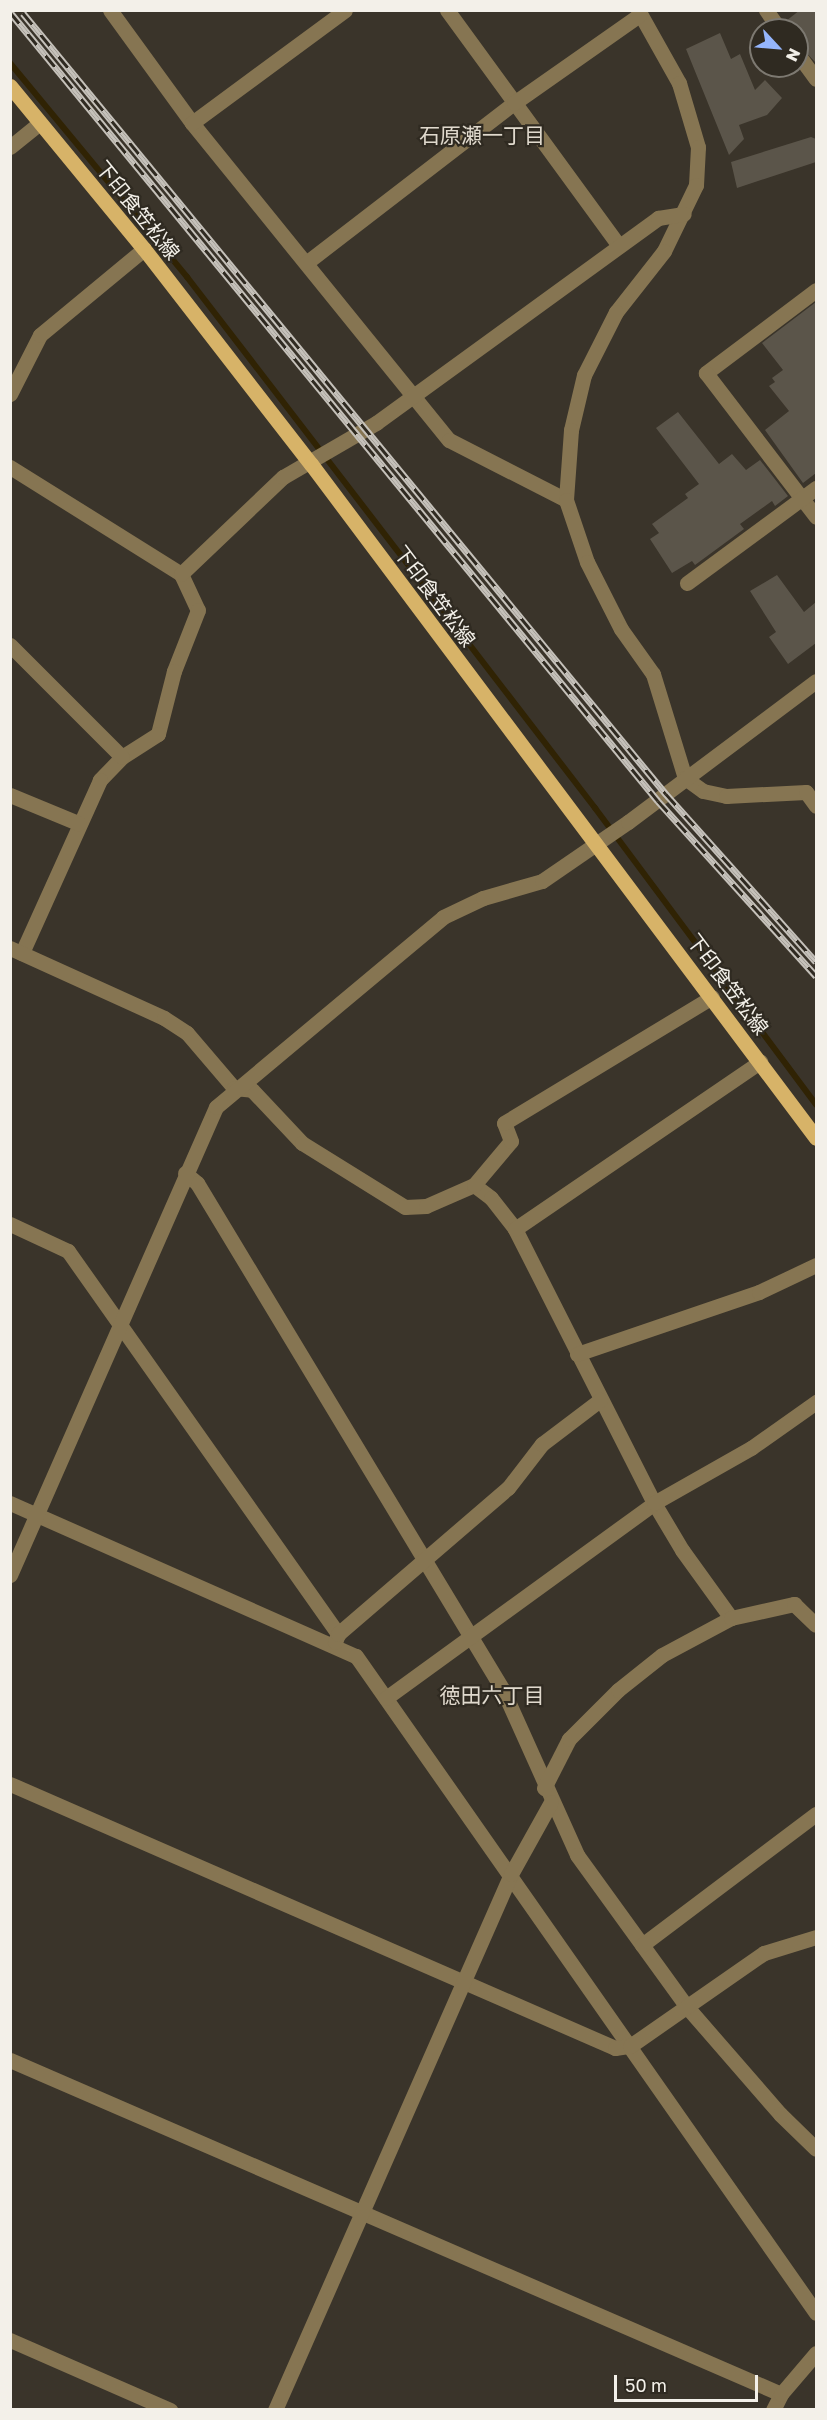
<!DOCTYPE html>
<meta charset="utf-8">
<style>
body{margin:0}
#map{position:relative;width:827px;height:2420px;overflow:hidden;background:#3a342a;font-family:"Golos Text","Noto Sans JP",sans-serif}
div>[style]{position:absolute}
.stream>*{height:6px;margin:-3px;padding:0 3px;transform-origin:3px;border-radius:3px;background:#302304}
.building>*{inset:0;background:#5b554a}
.minor>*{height:15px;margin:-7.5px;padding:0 7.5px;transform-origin:7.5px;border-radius:7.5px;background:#867552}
.major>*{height:15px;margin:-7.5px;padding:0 7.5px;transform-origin:7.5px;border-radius:7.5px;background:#d7b368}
.rail>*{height:7px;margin-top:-3.5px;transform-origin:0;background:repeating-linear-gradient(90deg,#2f2a21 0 14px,#c5c1ba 0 28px);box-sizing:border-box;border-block:2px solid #c5c1ba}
span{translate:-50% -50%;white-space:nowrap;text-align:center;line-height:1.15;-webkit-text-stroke:4.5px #2f2a21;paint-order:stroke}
.street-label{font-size:20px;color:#f3f0e9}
.neighbourhood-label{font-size:21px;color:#e0d9cd}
.frame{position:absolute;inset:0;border:12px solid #f3f0e9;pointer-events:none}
.north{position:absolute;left:749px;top:18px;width:60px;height:60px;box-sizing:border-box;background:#2f2a21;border:2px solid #7d7971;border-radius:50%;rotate:116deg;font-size:16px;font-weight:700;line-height:24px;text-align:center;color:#f3f0e9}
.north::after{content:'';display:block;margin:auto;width:21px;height:27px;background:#95b6fd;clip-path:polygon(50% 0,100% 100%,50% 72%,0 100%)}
.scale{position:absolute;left:614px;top:2375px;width:144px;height:27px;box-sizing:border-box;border:3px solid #f3f0e9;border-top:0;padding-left:8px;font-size:18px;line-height:21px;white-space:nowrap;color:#f3f0e9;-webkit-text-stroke:4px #2f2a21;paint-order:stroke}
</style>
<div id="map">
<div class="stream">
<i style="left:10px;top:63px;width:278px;rotate:50.4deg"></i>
<i style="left:187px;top:277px;width:670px;rotate:52.46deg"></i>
<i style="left:595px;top:808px;width:370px;rotate:53.3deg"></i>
</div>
<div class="building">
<i style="clip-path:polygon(800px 10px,816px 10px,816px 63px,797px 43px,797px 30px,790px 30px,786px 21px)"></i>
<i style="clip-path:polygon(720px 33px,731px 59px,740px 54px,755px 90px,765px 80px,782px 98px,767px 115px,739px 125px,744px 139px,729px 155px,686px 49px)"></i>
<i style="clip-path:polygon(811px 137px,816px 139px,816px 162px,737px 188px,731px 162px)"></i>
<i style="clip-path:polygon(816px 302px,816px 473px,803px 483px,765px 430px,789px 411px,769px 386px,775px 382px,772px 378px,783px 370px,762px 343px)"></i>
<i style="clip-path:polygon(678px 412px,719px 464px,732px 454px,746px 470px,760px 460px,788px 496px,775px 506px,772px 501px,740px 524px,744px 529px,695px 565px,692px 561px,672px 573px,650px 539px,659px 533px,652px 524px,688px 498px,685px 494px,699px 484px,656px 428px)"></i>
<i style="clip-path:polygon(777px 575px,804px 612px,816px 602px,816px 643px,788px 664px,769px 637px,776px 632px,750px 591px)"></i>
</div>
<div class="minor">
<i style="left:110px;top:10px;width:140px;rotate:54deg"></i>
<i style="left:192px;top:123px;width:408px;rotate:51deg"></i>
<i style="left:449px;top:440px;width:131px;rotate:27.1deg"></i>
<i style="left:447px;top:10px;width:292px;rotate:53.9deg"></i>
<i style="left:638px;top:10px;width:84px;rotate:60.7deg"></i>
<i style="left:679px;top:83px;width:67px;rotate:73.5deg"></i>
<i style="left:698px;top:147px;width:38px;rotate:93deg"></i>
<i style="left:696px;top:185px;width:73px;rotate:115.9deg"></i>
<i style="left:664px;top:251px;width:78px;rotate:128.2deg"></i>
<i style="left:616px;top:312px;width:71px;rotate:116.9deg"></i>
<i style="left:584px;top:375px;width:57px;rotate:103.3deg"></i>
<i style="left:571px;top:430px;width:70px;rotate:94.1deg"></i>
<i style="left:566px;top:500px;width:65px;rotate:71.3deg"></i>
<i style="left:587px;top:562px;width:75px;rotate:63.1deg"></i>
<i style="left:621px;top:629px;width:55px;rotate:54.6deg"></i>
<i style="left:653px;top:674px;width:109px;rotate:72.9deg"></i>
<i style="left:685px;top:778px;width:22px;rotate:36deg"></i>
<i style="left:703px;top:791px;width:24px;rotate:12deg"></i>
<i style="left:726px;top:796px;width:80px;rotate:-2.9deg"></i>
<i style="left:806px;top:792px;width:17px;rotate:54deg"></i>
<i style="left:766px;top:10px;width:24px;rotate:55deg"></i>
<i style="left:797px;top:53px;width:32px;rotate:54deg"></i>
<i style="left:192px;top:123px;width:190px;rotate:-36.4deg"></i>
<i style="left:10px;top:147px;width:38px;rotate:-39deg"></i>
<i style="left:306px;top:263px;width:262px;rotate:-37.6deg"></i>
<i style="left:514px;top:103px;width:153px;rotate:-35.1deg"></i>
<i style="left:816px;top:290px;width:138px;rotate:143deg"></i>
<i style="left:706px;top:373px;width:181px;rotate:52.6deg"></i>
<i style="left:10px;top:394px;width:66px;rotate:-63deg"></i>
<i style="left:40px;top:335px;width:135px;rotate:-39.6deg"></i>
<i style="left:10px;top:467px;width:202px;rotate:32deg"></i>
<i style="left:181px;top:574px;width:40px;rotate:65deg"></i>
<i style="left:198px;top:610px;width:66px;rotate:111.5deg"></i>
<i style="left:174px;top:671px;width:65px;rotate:104.3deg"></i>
<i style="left:158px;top:734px;width:43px;rotate:147.4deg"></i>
<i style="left:122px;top:757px;width:32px;rotate:134deg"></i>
<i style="left:100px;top:780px;width:190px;rotate:114.3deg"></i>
<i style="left:181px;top:574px;width:141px;rotate:-43.6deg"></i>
<i style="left:283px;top:477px;width:108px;rotate:-30.1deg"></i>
<i style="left:376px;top:423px;width:349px;rotate:-36deg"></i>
<i style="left:658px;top:218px;width:26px;rotate:-9deg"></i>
<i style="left:687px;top:583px;width:160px;rotate:-36.4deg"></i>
<i style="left:10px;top:645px;width:158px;rotate:45deg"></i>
<i style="left:10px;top:795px;width:74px;rotate:22.4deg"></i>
<i style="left:10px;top:948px;width:169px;rotate:24.4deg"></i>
<i style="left:164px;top:1018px;width:27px;rotate:33deg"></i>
<i style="left:187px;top:1033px;width:72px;rotate:49.5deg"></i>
<i style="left:234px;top:1088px;width:18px;rotate:6deg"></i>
<i style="left:252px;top:1090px;width:73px;rotate:46.7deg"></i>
<i style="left:302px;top:1143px;width:121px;rotate:31.9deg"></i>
<i style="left:405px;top:1207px;width:21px;rotate:-3deg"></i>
<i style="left:426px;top:1206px;width:52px;rotate:-23.6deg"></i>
<i style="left:474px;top:1185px;width:21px;rotate:37deg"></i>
<i style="left:491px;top:1198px;width:39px;rotate:52deg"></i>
<i style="left:515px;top:1229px;width:307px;rotate:63.1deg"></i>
<i style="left:654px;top:1503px;width:55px;rotate:59.2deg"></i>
<i style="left:682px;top:1550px;width:84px;rotate:54.2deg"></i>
<i style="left:185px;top:1173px;width:16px;rotate:40deg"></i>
<i style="left:197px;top:1183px;width:592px;rotate:58.89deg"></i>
<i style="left:503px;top:1690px;width:181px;rotate:65.8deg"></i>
<i style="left:577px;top:1855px;width:188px;rotate:54.1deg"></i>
<i style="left:687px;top:2007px;width:142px;rotate:49deg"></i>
<i style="left:780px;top:2114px;width:50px;rotate:44.2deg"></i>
<i style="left:474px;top:1185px;width:57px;rotate:-49.9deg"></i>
<i style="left:511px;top:1141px;width:19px;rotate:-111deg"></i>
<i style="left:504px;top:1123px;width:243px;rotate:-31.2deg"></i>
<i style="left:10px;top:1224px;width:64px;rotate:25deg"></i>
<i style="left:68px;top:1251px;width:469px;rotate:54.8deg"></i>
<i style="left:515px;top:1229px;width:297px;rotate:-34.3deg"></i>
<i style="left:577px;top:1354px;width:192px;rotate:-18.8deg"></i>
<i style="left:759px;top:1292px;width:63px;rotate:-25.3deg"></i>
<i style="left:10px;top:1503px;width:378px;rotate:23.9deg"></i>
<i style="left:356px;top:1656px;width:802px;rotate:55deg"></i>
<i style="left:10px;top:1575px;width:511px;rotate:-66.24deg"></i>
<i style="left:216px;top:1107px;width:296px;rotate:-39.9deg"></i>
<i style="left:443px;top:917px;width:44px;rotate:-25.4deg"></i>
<i style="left:483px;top:898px;width:61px;rotate:-16.1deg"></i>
<i style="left:542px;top:881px;width:104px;rotate:-34.5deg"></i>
<i style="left:628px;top:822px;width:235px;rotate:-36.9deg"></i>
<i style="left:335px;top:1642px;width:9px;rotate:-69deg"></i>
<i style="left:338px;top:1634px;width:224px;rotate:-40.7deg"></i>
<i style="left:508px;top:1488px;width:56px;rotate:-52.3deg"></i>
<i style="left:542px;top:1444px;width:73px;rotate:-37.2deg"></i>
<i style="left:386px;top:1698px;width:331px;rotate:-36deg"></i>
<i style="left:654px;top:1503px;width:112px;rotate:-29.6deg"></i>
<i style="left:751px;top:1448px;width:80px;rotate:-35.3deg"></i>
<i style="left:10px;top:1784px;width:660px;rotate:23.57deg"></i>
<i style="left:615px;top:2048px;width:15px;rotate:-8deg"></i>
<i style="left:630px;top:2046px;width:163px;rotate:-34.8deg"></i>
<i style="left:764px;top:1953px;width:54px;rotate:-17.1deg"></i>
<i style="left:544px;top:1788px;width:55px;rotate:-63deg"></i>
<i style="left:569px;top:1739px;width:69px;rotate:-45deg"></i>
<i style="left:618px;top:1690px;width:56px;rotate:-38.5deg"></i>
<i style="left:662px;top:1655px;width:78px;rotate:-28.2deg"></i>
<i style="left:731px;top:1618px;width:65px;rotate:-12.5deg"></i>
<i style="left:794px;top:1604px;width:30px;rotate:44deg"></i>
<i style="left:642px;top:1945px;width:218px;rotate:-37deg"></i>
<i style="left:10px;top:2060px;width:840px;rotate:23.42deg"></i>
<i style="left:10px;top:2340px;width:175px;rotate:23.6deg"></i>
<i style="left:275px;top:2410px;width:586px;rotate:-66.24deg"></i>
<i style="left:511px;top:1874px;width:82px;rotate:-60.9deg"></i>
<i style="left:773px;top:2410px;width:18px;rotate:-63deg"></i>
<i style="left:781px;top:2394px;width:54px;rotate:-49.5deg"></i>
</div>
<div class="major">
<i style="left:10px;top:86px;width:211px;rotate:50.6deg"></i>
<i style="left:144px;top:249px;width:272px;rotate:52.2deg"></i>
<i style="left:311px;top:464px;width:842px;rotate:53.16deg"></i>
</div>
<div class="rail">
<i style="left:10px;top:12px;width:1021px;rotate:50.6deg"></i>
<i style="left:658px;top:801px;width:236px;rotate:47.9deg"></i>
<i style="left:23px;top:13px;width:1012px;rotate:50.54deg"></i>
<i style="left:666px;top:794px;width:225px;rotate:48.2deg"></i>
</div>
<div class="street-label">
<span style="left:138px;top:210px;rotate:51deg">下印食笠松線</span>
<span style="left:435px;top:596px;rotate:53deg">下印食笠松線</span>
<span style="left:728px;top:984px;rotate:53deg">下印食笠松線</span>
</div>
<div class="neighbourhood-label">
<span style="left:482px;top:135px">石原瀬一丁目</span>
<span style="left:492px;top:1695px">徳田六丁目</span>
</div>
<div class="frame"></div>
<div class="north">N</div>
<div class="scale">50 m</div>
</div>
